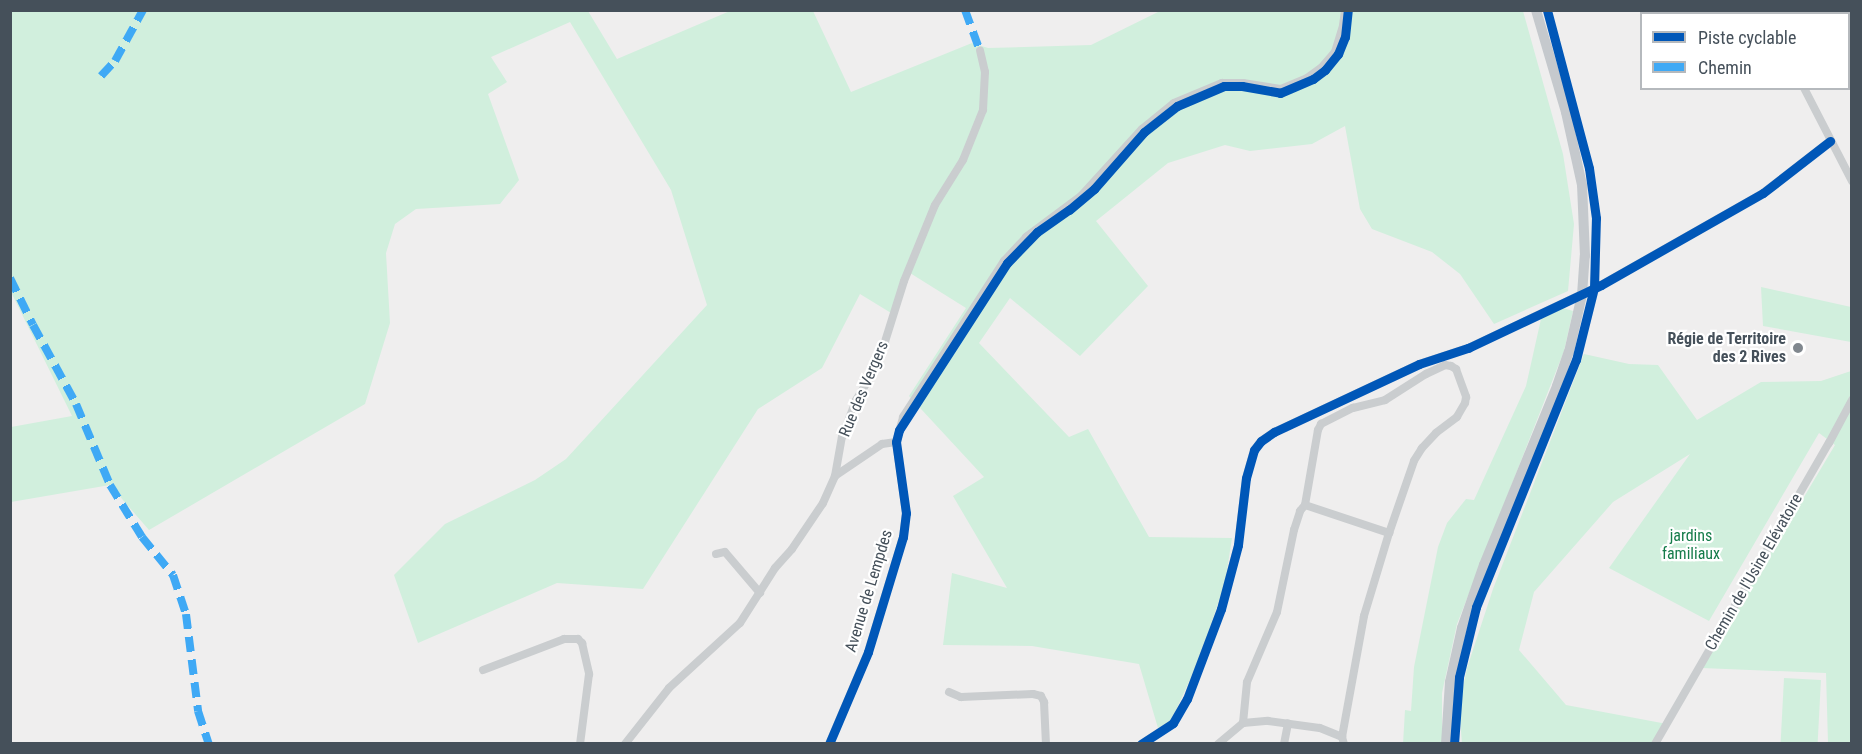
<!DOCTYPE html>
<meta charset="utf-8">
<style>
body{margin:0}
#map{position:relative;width:1862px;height:754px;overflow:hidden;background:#efeeee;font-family:"Roboto Condensed",sans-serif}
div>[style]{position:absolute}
.green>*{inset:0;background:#d1efdd;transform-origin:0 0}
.minor>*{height:8px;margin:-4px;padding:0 4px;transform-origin:4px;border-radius:4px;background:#cacdcf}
.major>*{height:10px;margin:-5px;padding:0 5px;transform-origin:5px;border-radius:5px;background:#c5c9cd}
.quiet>*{height:8px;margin-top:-4px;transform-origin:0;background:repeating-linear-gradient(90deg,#3fa9f5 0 15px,transparent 0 23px)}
.cycleway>*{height:9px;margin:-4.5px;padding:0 4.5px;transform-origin:4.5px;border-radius:4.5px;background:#0057b8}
.dots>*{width:16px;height:16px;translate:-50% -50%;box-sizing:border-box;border:3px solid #fff;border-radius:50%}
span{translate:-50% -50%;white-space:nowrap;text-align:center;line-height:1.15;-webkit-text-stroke:4.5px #fff;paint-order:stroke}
.poi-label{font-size:16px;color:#45505a;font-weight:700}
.right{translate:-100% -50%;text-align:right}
.street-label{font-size:16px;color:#45505a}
.park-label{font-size:16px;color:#157c4a}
.frame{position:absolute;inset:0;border:12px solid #45505a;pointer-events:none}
.legend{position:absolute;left:1640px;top:12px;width:210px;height:78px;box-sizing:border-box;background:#fff;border:2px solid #b5b9bd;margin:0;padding:8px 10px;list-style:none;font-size:18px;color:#45505a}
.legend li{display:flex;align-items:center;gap:12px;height:30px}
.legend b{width:30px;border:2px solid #b5b9bd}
</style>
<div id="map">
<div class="green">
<i style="clip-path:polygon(11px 10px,588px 11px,617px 59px,730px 11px,813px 11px,851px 92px,972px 43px,988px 48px,1091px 45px,1160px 11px,1523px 11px,1563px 154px,1574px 224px,1568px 291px,1494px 324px,1460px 274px,1432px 252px,1372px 229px,1360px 209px,1345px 126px,1312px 144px,1250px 151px,1225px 145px,1168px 163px,1096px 221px,1148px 286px,1080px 356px,1010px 298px,979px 343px,1069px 437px,1088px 429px,1149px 537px,1232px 538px,1225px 583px,1198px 662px,1171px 721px,1158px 728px,1139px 664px,1032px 646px,943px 645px,952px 573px,1007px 588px,953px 496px,984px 477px,909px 396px,966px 308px,910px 273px,896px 316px,860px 294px,822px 368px,758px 409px,643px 589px,557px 583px,418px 643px,394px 575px,445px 524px,535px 480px,566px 459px,707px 305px,671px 190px,570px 22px,491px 57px,507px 82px,488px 94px,519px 180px,500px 204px,416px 209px,395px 224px,386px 253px,390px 323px,365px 404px,149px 530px,110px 485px,11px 502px,11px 427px,72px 416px,11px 292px)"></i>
<i style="clip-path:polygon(1761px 287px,1851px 307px,1851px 342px,1763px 326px)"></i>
<i style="clip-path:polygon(1563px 308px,1573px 311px,1564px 351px,1457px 624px,1442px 693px,1442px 743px,1403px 744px,1405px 710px,1411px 711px,1414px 667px,1438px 547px,1447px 523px,1466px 499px,1474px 500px,1526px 386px,1541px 319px)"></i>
<i style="clip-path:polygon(1584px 354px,1629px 364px,1658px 365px,1697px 420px,1761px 382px,1821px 381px,1851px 371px,1851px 743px,1828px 743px,1826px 673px,1702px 668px,1835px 445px,1819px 433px,1709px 621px,1609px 568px,1690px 454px,1613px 502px,1534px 592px,1519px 650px,1566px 705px,1667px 724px,1655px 743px,1462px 744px,1459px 706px,1467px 668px,1493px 589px)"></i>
<i style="left:1784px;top:678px;width:37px;height:65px;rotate:3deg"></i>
</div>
<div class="minor">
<i style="left:1756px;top:10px;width:4px;rotate:63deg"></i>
<i style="left:1804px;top:88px;width:105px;rotate:62.7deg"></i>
<i style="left:835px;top:476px;width:57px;rotate:-34.2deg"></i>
<i style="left:882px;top:444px;width:14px;rotate:-8deg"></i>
<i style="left:1305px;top:505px;width:76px;rotate:-80.2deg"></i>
<i style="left:1318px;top:430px;width:7px;rotate:-63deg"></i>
<i style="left:1321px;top:424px;width:36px;rotate:-27deg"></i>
<i style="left:1353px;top:408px;width:33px;rotate:-14deg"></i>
<i style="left:1385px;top:400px;width:49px;rotate:-32.4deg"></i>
<i style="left:1426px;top:374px;width:21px;rotate:-25deg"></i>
<i style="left:1445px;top:365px;width:6px;rotate:9deg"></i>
<i style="left:1451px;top:366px;width:6px;rotate:31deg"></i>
<i style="left:1456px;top:369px;width:30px;rotate:70deg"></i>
<i style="left:1466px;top:397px;width:6px;rotate:99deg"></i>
<i style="left:1465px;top:403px;width:16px;rotate:120deg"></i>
<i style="left:1457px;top:417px;width:26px;rotate:143deg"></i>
<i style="left:1436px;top:433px;width:21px;rotate:133deg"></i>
<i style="left:1422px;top:448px;width:15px;rotate:122deg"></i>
<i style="left:1414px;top:461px;width:76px;rotate:109.1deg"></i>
<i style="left:716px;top:554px;width:9px;rotate:-13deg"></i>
<i style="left:725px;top:552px;width:54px;rotate:49.5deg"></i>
<i style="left:483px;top:670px;width:87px;rotate:-20.9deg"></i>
<i style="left:564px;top:639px;width:14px"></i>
<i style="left:578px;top:639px;width:6px;rotate:45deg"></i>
<i style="left:582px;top:643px;width:32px;rotate:77deg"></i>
<i style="left:589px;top:674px;width:71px;rotate:97.3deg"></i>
<i style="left:949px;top:692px;width:13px;rotate:23deg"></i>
<i style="left:961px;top:697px;width:72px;rotate:-2.4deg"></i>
<i style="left:1033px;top:694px;width:8px;rotate:14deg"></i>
<i style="left:1041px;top:696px;width:7px;rotate:63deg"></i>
<i style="left:1044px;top:702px;width:42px;rotate:87.3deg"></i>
<i style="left:1243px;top:723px;width:41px;rotate:-84.4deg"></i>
<i style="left:1247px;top:682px;width:76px;rotate:-66.8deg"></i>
<i style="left:1277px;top:612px;width:84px;rotate:-78.3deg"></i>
<i style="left:1294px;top:530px;width:20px;rotate:-72deg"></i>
<i style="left:1300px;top:511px;width:8px;rotate:-50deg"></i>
<i style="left:1305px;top:505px;width:89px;rotate:18.4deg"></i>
<i style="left:1389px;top:533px;width:87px;rotate:106.8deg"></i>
<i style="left:1364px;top:616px;width:123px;rotate:100.3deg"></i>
<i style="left:625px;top:744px;width:71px;rotate:-51.8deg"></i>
<i style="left:669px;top:688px;width:96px;rotate:-42.5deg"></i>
<i style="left:740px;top:623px;width:65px;rotate:-57.5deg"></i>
<i style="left:775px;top:568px;width:25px;rotate:-48deg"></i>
<i style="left:792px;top:549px;width:55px;rotate:-56deg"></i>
<i style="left:823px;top:503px;width:30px;rotate:-66deg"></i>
<i style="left:835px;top:476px;width:40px;rotate:-80deg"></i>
<i style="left:842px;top:437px;width:40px;rotate:-69deg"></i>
<i style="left:856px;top:400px;width:32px;rotate:-58deg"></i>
<i style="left:873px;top:373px;width:27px;rotate:-68deg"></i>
<i style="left:883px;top:348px;width:70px;rotate:-72.6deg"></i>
<i style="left:904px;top:281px;width:82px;rotate:-67.8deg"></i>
<i style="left:935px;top:205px;width:53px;rotate:-58.1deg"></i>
<i style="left:963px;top:160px;width:54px;rotate:-68.2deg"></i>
<i style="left:983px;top:110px;width:38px;rotate:-87deg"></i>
<i style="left:985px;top:72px;width:22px;rotate:-103deg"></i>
<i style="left:829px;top:744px;width:100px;rotate:-67deg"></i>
<i style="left:868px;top:652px;width:120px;rotate:-73.1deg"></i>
<i style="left:903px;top:537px;width:24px;rotate:-83deg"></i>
<i style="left:906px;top:513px;width:72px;rotate:-98deg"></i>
<i style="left:896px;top:442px;width:26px;rotate:-74deg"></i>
<i style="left:903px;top:417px;width:186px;rotate:-57.1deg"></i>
<i style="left:1004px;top:261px;width:33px;rotate:-47deg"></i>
<i style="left:1026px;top:237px;width:69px;rotate:-36.7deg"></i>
<i style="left:1081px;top:196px;width:91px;rotate:-47.7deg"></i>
<i style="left:1142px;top:129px;width:41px;rotate:-39.1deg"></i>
<i style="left:1174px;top:103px;width:52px;rotate:-22.6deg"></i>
<i style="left:1222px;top:83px;width:21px"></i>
<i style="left:1243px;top:83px;width:38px;rotate:9deg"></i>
<i style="left:1281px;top:89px;width:28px;rotate:-23deg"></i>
<i style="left:1307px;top:78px;width:17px;rotate:-36deg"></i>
<i style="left:1321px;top:68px;width:21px;rotate:-49deg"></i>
<i style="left:1335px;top:52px;width:28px;rotate:-73deg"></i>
<i style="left:1343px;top:25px;width:15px;rotate:-82deg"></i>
<i style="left:1141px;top:744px;width:38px;rotate:-33deg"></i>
<i style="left:1173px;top:723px;width:28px;rotate:-60deg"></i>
<i style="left:1187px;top:699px;width:96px;rotate:-69.3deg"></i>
<i style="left:1221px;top:609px;width:66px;rotate:-75.1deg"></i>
<i style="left:1238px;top:545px;width:67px;rotate:-83.2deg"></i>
<i style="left:1246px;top:478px;width:29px;rotate:-74deg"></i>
<i style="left:1254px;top:450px;width:11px;rotate:-52deg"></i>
<i style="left:1261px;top:441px;width:16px;rotate:-35deg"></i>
<i style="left:1274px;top:432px;width:160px;rotate:-25.1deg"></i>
<i style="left:1419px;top:364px;width:52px;rotate:-18.1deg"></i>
<i style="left:1468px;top:348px;width:147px;rotate:-25.3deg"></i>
<i style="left:1601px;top:285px;width:186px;rotate:-29.6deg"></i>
<i style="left:1763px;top:193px;width:85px;rotate:-37.8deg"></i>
<i style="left:1218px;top:744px;width:33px;rotate:-40deg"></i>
<i style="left:1243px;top:723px;width:25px;rotate:-5deg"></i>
<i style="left:1268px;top:721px;width:52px;rotate:7.7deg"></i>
<i style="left:1320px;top:728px;width:24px;rotate:22deg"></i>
<i style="left:1342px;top:737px;width:7px;rotate:74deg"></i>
<i style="left:1284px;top:744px;width:21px;rotate:-79deg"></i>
<i style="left:1655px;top:744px;width:348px;rotate:-60deg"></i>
<i style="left:1829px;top:443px;width:49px;rotate:-61.9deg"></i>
</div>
<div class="major">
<i style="left:1446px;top:744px;width:62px;rotate:-86.3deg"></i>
<i style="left:1450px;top:682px;width:55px;rotate:-77.5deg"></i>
<i style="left:1462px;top:628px;width:67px;rotate:-70.8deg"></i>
<i style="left:1484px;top:565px;width:193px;rotate:-67.8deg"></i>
<i style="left:1557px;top:386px;width:36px;rotate:-71deg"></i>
<i style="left:1569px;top:352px;width:58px;rotate:-77.2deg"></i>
<i style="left:1582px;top:295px;width:39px;rotate:-86deg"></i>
<i style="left:1585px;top:256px;width:71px;rotate:-92.4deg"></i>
<i style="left:1582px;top:185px;width:75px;rotate:-102.4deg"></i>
<i style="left:1566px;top:112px;width:106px;rotate:-106.4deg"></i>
</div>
<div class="quiet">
<i style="left:965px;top:10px;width:44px;rotate:69.9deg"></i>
<i style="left:101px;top:76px;width:21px;rotate:-47deg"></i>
<i style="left:115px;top:61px;width:58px;rotate:-61.2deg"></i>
<i style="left:10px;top:278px;width:52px;rotate:63.9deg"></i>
<i style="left:33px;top:325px;width:90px;rotate:61.4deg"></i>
<i style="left:76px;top:404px;width:88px;rotate:67.2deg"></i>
<i style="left:110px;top:485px;width:61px;rotate:58.4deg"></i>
<i style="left:142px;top:537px;width:49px;rotate:50.8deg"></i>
<i style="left:173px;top:575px;width:41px;rotate:71.6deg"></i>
<i style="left:186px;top:614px;width:98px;rotate:82.9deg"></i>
<i style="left:198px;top:711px;width:35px;rotate:72deg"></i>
</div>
<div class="cycleway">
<i style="left:829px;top:744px;width:100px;rotate:-67deg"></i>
<i style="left:868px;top:652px;width:120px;rotate:-73.1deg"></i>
<i style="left:903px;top:537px;width:24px;rotate:-83deg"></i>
<i style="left:906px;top:513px;width:72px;rotate:-98deg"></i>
<i style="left:896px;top:442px;width:12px;rotate:-76deg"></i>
<i style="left:899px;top:430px;width:199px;rotate:-57.1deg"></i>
<i style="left:1007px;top:263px;width:43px;rotate:-45.9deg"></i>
<i style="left:1037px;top:232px;width:39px;rotate:-35deg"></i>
<i style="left:1069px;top:210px;width:33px;rotate:-40deg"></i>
<i style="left:1094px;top:189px;width:76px;rotate:-48.7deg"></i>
<i style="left:1144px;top:132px;width:42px;rotate:-38.2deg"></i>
<i style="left:1177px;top:106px;width:51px;rotate:-23.1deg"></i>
<i style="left:1224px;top:86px;width:18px"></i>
<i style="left:1242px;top:86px;width:39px;rotate:10deg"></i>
<i style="left:1280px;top:93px;width:36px;rotate:-23deg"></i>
<i style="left:1313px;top:79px;width:15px;rotate:-37deg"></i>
<i style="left:1325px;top:70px;width:21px;rotate:-51deg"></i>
<i style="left:1338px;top:54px;width:18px;rotate:-68deg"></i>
<i style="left:1345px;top:37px;width:27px;rotate:-84deg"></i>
<i style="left:1141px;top:744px;width:38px;rotate:-33deg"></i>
<i style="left:1173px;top:723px;width:28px;rotate:-60deg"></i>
<i style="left:1187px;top:699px;width:96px;rotate:-69.3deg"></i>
<i style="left:1221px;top:609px;width:66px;rotate:-75.1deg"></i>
<i style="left:1238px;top:545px;width:67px;rotate:-83.2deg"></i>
<i style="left:1246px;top:478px;width:29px;rotate:-74deg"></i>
<i style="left:1254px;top:450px;width:11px;rotate:-52deg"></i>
<i style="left:1261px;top:441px;width:16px;rotate:-35deg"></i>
<i style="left:1274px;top:432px;width:160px;rotate:-25.1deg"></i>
<i style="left:1419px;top:364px;width:52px;rotate:-18.1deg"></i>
<i style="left:1468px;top:348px;width:147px;rotate:-25.3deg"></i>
<i style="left:1601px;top:285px;width:186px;rotate:-29.6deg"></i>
<i style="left:1763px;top:193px;width:85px;rotate:-37.8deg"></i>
<i style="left:1454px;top:744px;width:67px;rotate:-85.7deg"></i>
<i style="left:1459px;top:677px;width:72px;rotate:-76.3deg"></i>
<i style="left:1476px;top:607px;width:266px;rotate:-68deg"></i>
<i style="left:1576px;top:360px;width:74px;rotate:-76deg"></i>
<i style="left:1594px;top:288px;width:70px;rotate:-88.4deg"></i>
<i style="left:1596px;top:218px;width:50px;rotate:-98deg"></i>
<i style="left:1589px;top:168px;width:163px;rotate:-104.9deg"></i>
</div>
<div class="dots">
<i style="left:1798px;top:348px;background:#80878e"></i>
</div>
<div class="poi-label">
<span class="right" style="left:1786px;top:348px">Régie de Territoire<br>des 2 Rives</span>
</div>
<div class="street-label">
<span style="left:864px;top:389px;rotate:-67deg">Rue des Vergers</span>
<span style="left:1754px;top:572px;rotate:-60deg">Chemin de l'Usine Elévatoire</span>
<span style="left:869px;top:591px;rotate:-73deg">Avenue de Lempdes</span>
</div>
<div class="park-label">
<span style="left:1691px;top:545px">jardins<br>familiaux</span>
</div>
<div class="frame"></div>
<ul class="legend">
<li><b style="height:8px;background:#0057b8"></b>Piste cyclable</li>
<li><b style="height:8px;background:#3fa9f5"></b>Chemin</li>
</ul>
</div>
